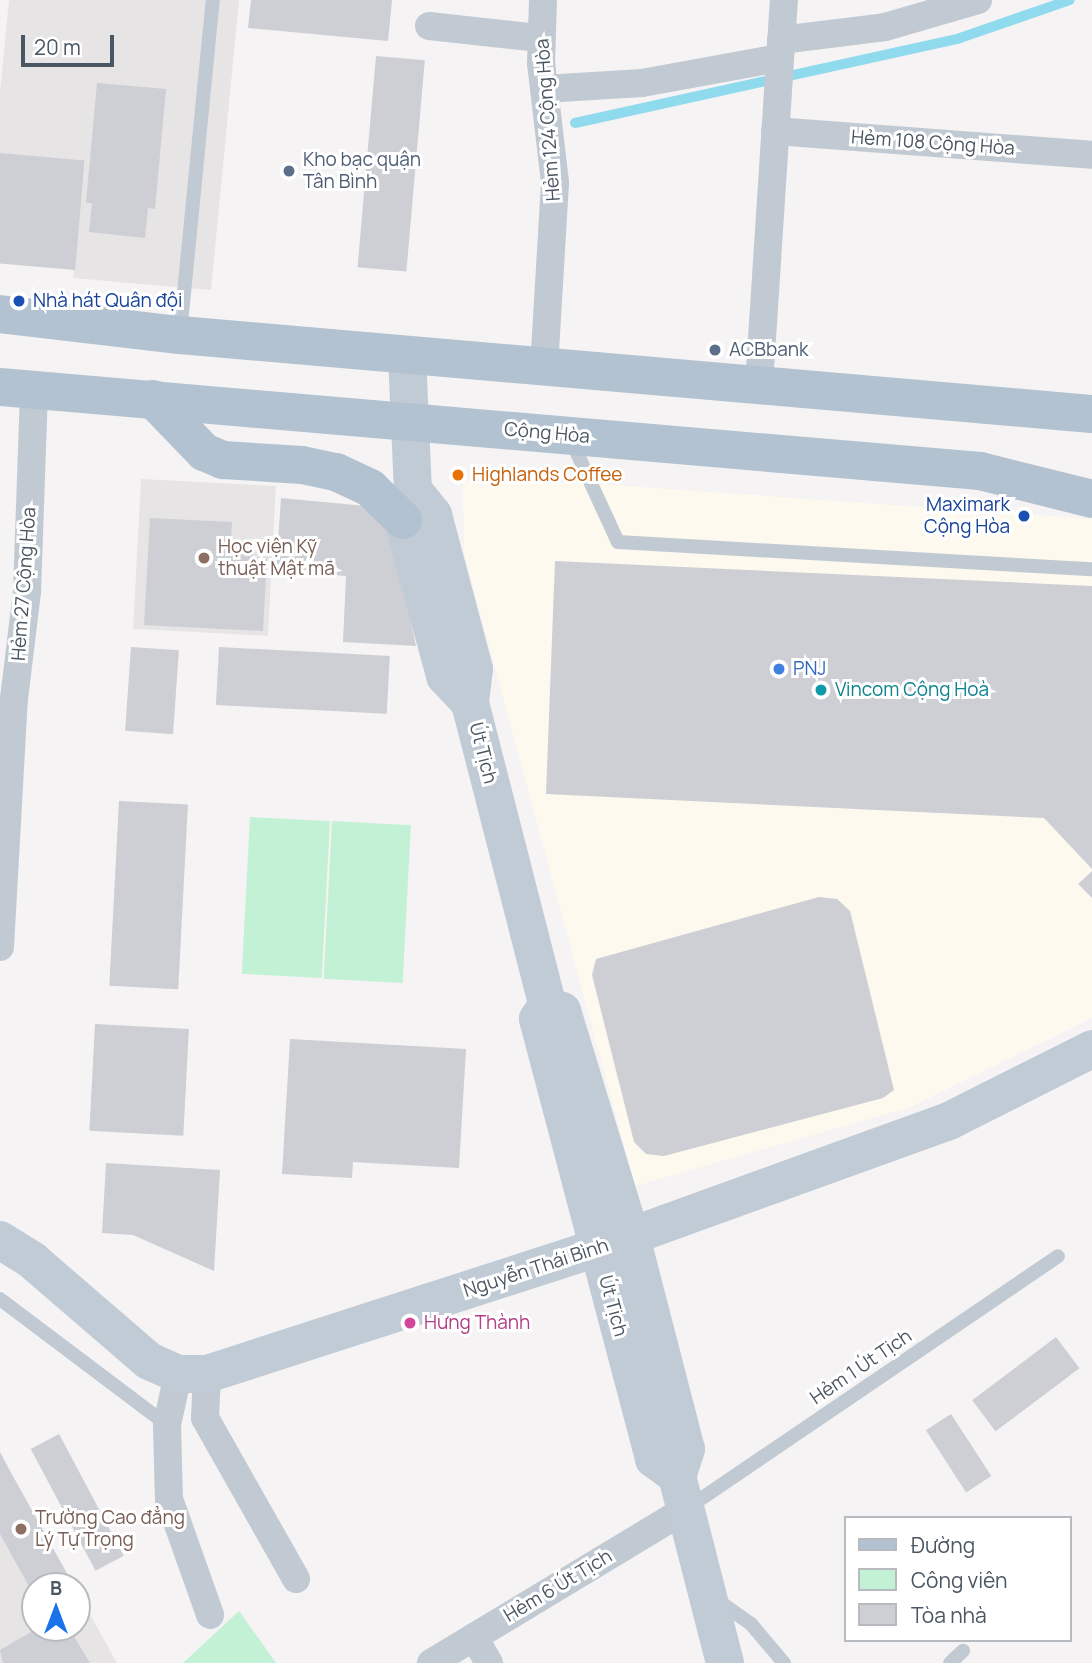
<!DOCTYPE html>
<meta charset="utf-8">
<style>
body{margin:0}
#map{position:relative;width:1092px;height:1663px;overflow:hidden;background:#f5f3f3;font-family:Manrope,sans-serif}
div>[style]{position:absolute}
.commercial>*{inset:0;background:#fdf9ef}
.education>*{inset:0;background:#e6e4e5;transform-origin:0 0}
.green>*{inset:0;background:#c3f1d5;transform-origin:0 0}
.stream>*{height:10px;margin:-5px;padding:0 5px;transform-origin:5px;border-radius:5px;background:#90daee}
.building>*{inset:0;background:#cdcfd5;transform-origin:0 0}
.lane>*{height:14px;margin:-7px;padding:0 7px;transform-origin:7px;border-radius:7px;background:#c1cad2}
.street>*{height:28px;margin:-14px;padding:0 14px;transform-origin:14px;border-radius:14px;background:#c1cad2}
.secondary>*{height:38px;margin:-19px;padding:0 19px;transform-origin:19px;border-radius:19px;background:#c1cbd6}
.primary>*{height:38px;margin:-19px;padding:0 19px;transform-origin:19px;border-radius:19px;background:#b3c2d1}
.dots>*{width:19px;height:19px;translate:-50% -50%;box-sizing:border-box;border:4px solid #fff;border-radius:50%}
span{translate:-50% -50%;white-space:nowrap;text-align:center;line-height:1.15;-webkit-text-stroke:6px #fff;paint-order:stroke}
.street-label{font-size:19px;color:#4a5661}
.service-label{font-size:19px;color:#4e5e75}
.left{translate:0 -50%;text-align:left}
.transit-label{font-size:19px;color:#164399}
.right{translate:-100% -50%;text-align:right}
.food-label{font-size:19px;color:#c56008}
.education-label{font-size:19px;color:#785e54}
.shop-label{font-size:19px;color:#366cbe}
.culture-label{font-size:19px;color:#0d838f}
.hotel-label{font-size:19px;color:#b23c85}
.legend{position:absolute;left:844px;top:1516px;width:228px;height:126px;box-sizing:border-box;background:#fff;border:2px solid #b7bbc0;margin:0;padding:9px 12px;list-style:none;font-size:21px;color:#4a5661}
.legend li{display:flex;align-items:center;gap:14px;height:35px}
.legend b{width:35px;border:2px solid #b7bbc0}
.north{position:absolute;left:21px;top:1572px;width:70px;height:70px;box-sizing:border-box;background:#fff;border:2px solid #b7bbc0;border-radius:50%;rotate:0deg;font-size:19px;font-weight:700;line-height:28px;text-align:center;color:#4a5661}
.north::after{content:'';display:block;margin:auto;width:24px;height:32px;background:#1a73e8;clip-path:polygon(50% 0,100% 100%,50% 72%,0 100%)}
.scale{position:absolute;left:21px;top:35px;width:93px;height:32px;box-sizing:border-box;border:4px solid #4a5661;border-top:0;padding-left:9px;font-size:21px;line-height:24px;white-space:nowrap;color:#4a5661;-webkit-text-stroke:5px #fff;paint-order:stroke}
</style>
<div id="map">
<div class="commercial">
<i style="clip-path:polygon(463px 481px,583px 483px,1092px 519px,1092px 1018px,911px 1107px,635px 1186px,464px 553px)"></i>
</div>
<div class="education">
<i style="clip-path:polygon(9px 0,239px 0,211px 290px,73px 278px,85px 162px,0 153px,0 93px)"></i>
<i style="left:141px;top:479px;width:135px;height:150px;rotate:3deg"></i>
<i style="clip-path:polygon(0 1452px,74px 1586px,35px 1586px,35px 1628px,77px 1628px,77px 1591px,117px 1663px,0 1663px)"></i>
</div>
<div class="green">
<i style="left:250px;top:817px;width:80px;height:157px;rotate:3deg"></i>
<i style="left:332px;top:821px;width:79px;height:158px;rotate:3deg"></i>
<i style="clip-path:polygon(239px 1611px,276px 1663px,183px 1663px)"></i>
</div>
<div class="stream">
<i style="left:575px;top:123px;width:394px;rotate:-12.4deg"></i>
<i style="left:960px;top:38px;width:116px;rotate:-19.1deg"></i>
</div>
<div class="building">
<i style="clip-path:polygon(251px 0,392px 0,388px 41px,248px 28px)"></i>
<i style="left:376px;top:56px;width:49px;height:212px;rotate:5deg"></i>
<i style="clip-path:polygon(97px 83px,166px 89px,155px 209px,148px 208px,145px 238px,89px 232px,92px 203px,86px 203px)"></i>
<i style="left:0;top:153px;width:85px;height:110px;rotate:5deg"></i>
<i style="clip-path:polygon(281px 498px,387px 508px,416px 646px,343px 642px,346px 576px,276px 570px)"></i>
<i style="clip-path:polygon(150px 518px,232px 522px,231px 541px,254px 542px,253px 557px,267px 558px,263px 631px,144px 625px)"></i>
<i style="clip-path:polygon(555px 561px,1092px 586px,1092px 869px,1044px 818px,546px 794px)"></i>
<i style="left:131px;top:647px;width:48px;height:84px;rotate:4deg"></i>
<i style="left:219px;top:647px;width:171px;height:58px;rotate:3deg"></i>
<i style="left:119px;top:801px;width:69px;height:185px;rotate:3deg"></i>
<i style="clip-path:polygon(1092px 871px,1092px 898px,1078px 884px)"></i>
<i style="clip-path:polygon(819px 897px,837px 899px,850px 911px,894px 1090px,883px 1098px,664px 1156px,646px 1154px,634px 1142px,592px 975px,596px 959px)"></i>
<i style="left:95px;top:1024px;width:94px;height:107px;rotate:3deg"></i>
<i style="clip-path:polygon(290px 1039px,466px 1049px,459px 1168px,353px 1162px,352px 1178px,282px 1174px)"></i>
<i style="clip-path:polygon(106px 1163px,220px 1170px,214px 1271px,133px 1235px,102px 1233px)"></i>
<i style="left:1056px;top:1337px;width:39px;height:105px;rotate:53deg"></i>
<i style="left:951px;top:1414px;width:74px;height:30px;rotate:57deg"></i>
<i style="left:59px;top:1434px;width:138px;height:32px;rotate:62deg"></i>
<i style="clip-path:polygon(0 1452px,11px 1473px,74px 1586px,35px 1586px,35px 1597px,0 1534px)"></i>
<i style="clip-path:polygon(38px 1628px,69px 1628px,90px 1663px,3px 1663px,0 1650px)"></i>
</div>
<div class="lane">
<i style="left:180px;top:334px;width:336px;rotate:-84.4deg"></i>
<i style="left:571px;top:440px;width:112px;rotate:65.3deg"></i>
<i style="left:618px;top:542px;width:475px;rotate:3.3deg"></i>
<i style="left:0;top:1299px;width:209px;rotate:37deg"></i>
<i style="left:689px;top:1507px;width:446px;rotate:-34.2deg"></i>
<i style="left:717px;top:1600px;width:42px;rotate:35.2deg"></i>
<i style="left:751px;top:1624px;width:51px;rotate:49.8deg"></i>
<i style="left:950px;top:1663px;width:18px;rotate:-43deg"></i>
</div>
<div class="street">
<i style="left:543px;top:0;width:63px;rotate:91.8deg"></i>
<i style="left:541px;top:63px;width:121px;rotate:83.3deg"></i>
<i style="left:555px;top:183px;width:183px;rotate:93.4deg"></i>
<i style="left:429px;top:26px;width:112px;rotate:6.2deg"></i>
<i style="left:781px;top:40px;width:105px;rotate:-7.1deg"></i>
<i style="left:885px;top:27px;width:97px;rotate:-16.2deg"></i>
<i style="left:544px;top:89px;width:98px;rotate:-3.5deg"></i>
<i style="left:642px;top:83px;width:140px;rotate:-10.3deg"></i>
<i style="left:775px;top:131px;width:318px;rotate:4.3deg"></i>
<i style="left:759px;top:385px;width:386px;rotate:-86.3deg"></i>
<i style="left:0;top:947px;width:248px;rotate:-86.8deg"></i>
<i style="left:14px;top:699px;width:108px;rotate:-83.1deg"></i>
<i style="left:27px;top:592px;width:204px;rotate:-88deg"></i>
<i style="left:178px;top:1374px;width:52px;rotate:102.2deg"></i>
<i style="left:167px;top:1425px;width:74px;rotate:88.5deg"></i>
<i style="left:169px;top:1499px;width:123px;rotate:70.5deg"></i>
<i style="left:207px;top:1374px;width:44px;rotate:92.6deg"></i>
<i style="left:205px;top:1418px;width:185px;rotate:60.5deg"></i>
<i style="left:474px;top:1637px;width:30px;rotate:60deg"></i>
<i style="left:431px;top:1663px;width:298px;rotate:-31.1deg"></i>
</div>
<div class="secondary">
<i style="left:407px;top:355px;width:135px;rotate:87.5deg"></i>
<i style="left:413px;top:490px;width:32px;rotate:108deg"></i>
<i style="left:403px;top:520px;width:162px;rotate:74.9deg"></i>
<i style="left:445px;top:676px;width:37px;rotate:47deg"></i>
<i style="left:413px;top:490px;width:32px;rotate:51deg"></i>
<i style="left:433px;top:515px;width:159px;rotate:75.1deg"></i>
<i style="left:474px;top:669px;width:34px;rotate:97deg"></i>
<i style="left:470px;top:703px;width:313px;rotate:75.6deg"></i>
<i style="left:548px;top:1006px;width:15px;rotate:20deg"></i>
<i style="left:562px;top:1011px;width:236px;rotate:73deg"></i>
<i style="left:631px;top:1237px;width:219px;rotate:75.5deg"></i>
<i style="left:686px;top:1449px;width:28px;rotate:108deg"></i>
<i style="left:677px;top:1476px;width:193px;rotate:75.6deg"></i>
<i style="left:542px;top:1013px;width:7px;rotate:124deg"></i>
<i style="left:538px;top:1019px;width:455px;rotate:75.2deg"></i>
<i style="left:654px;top:1459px;width:29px;rotate:36deg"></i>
<i style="left:0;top:1240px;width:39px;rotate:32deg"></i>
<i style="left:33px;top:1261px;width:153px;rotate:40.8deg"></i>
<i style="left:149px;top:1361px;width:32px;rotate:24deg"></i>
<i style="left:178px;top:1374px;width:29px"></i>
<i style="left:207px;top:1374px;width:411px;rotate:-17.9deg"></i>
<i style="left:598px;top:1248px;width:373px;rotate:-19.9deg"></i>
<i style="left:949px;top:1121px;width:160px;rotate:-26.7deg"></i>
</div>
<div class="primary">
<i style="left:0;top:314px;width:181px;rotate:6.7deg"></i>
<i style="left:180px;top:335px;width:915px;rotate:4.95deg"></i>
<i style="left:0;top:387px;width:984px;rotate:4.9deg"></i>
<i style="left:980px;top:471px;width:115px;rotate:14deg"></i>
<i style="left:153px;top:399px;width:74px;rotate:46.1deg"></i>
<i style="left:204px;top:452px;width:21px;rotate:23deg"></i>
<i style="left:223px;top:460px;width:79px;rotate:3.6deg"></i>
<i style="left:302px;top:465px;width:35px;rotate:12deg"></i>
<i style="left:336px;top:472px;width:38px;rotate:25deg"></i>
<i style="left:370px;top:488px;width:46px;rotate:44.1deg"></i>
</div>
<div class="dots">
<i style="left:289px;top:171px;background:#5c6f8a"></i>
<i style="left:19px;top:301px;background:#1a4fb4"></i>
<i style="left:715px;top:350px;background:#5c6f8a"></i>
<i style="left:458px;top:475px;background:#e8710a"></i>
<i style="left:1024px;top:516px;background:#1a4fb4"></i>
<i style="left:204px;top:558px;background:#8d6e63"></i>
<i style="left:779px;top:669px;background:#3f7fe0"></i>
<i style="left:821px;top:690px;background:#0f9aa8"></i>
<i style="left:410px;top:1323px;background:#d1479c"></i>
<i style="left:21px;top:1529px;background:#8d6e63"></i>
</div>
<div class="street-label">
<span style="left:548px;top:120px;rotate:-94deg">Hẻm 124 Cộng Hòa</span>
<span style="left:933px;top:143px;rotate:4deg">Hẻm 108 Cộng Hòa</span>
<span style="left:547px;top:433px;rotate:5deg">Cộng Hòa</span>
<span style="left:24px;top:584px;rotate:-86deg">Hẻm 27 Cộng Hòa</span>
<span style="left:483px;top:753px;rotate:76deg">Út Tịch</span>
<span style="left:536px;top:1268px;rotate:-18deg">Nguyễn Thái Bình</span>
<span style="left:613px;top:1306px;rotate:75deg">Út Tịch</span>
<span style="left:861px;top:1367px;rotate:-34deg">Hẻm 1 Út Tịch</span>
<span style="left:558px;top:1586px;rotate:-31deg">Hẻm 6 Út Tịch</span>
</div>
<div class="service-label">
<span class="left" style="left:303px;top:171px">Kho bạc quận<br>Tân Bình</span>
<span class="left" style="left:729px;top:350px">ACBbank</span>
</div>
<div class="transit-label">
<span class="left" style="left:33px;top:301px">Nhà hát Quân đội</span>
<span class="right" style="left:1010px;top:516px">Maximark<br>Cộng Hòa</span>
</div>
<div class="food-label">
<span class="left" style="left:472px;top:475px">Highlands Coffee</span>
</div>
<div class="education-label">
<span class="left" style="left:218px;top:558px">Học viện Kỹ<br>thuật Mật mã</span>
<span class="left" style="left:35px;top:1529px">Trường Cao đẳng<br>Lý Tự Trọng</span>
</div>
<div class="shop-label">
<span class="left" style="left:793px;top:669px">PNJ</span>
</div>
<div class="culture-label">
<span class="left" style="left:835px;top:690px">Vincom Cộng Hoà</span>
</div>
<div class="hotel-label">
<span class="left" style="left:424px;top:1323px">Hưng Thành</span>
</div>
<ul class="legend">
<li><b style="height:9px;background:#b3c2d1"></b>Đường</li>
<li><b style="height:19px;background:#c3f1d5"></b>Công viên</li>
<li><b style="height:19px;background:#cdcfd5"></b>Tòa nhà</li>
</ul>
<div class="north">B</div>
<div class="scale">20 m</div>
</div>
